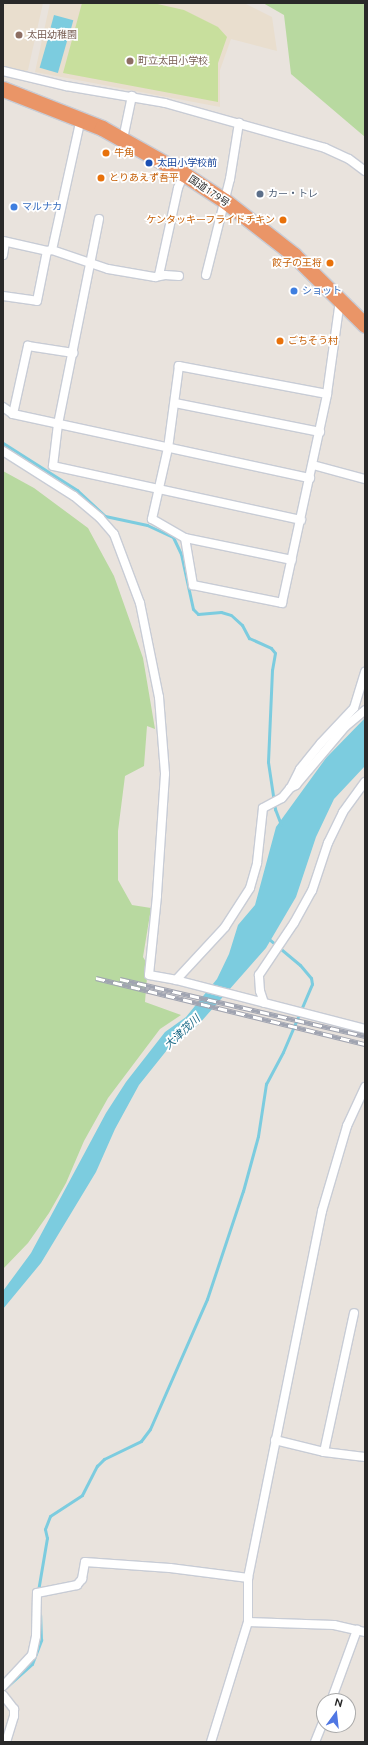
<!DOCTYPE html>
<meta charset="utf-8">
<style>
body{margin:0}
#map{position:relative;width:368px;height:1745px;overflow:hidden;background:#e9e3dd;font-family:Ubuntu,"Noto Sans JP",sans-serif}
div>[style]{position:absolute}
.education>*{inset:0;background:#e9dece}
.green>*{inset:0;background:#b8d9a0}
.pitch>*{inset:0;background:#c8df9d}
.water>*{inset:0;background:#7cccdf;transform-origin:0 0}
.stream>*{height:3px;margin:-1.5px;padding:0 1.5px;transform-origin:1.5px;border-radius:1.5px;background:#7cccdf}
.roads{filter:drop-shadow(1px 0 #c8ccd5) drop-shadow(-1px 0 #c8ccd5) drop-shadow(0 1px #c8ccd5) drop-shadow(0 -1px #c8ccd5)}
.street>*{height:8px;margin:-4px;padding:0 4px;transform-origin:4px;border-radius:4px;background:#fff}
.highway>*{height:15px;margin:-7.5px;padding:0 7.5px;transform-origin:7.5px;border-radius:7.5px;background:#ea9567}
.rail>*{height:4.5px;margin-top:-2.25px;transform-origin:0;background:repeating-linear-gradient(90deg,#fff 0 9px,#a0a4b1 0 18px);box-sizing:border-box;border-block:1px solid #a0a4b1}
.dots>*{width:11px;height:11px;translate:-50% -50%;box-sizing:border-box;border:2px solid #fff;border-radius:50%}
span{translate:-50% -50%;white-space:nowrap;text-align:center;line-height:1.15;-webkit-text-stroke:3.5px #fff;paint-order:stroke}
.education-label{font-size:10px;color:#785e54}
.left{translate:0 -50%;text-align:left}
.food-label{font-size:10px;color:#c56008}
.right{translate:-100% -50%;text-align:right}
.transit-label{font-size:10px;color:#164399}
.street-label{font-size:10px;color:#292929}
.service-label{font-size:10px;color:#4e5e75}
.shop-label{font-size:10px;color:#366cbe}
.water-label{font-size:11px;color:#1e6c88;font-style:italic}
.frame{position:absolute;inset:0;border:4px solid #292929;pointer-events:none}
.north{position:absolute;left:316px;top:1693px;width:40px;height:40px;box-sizing:border-box;background:#fff;border:1px solid #a9a9a9;border-radius:50%;rotate:15deg;font-size:11px;font-weight:700;line-height:16px;text-align:center;color:#292929}
.north::after{content:'';display:block;margin:auto;width:14px;height:18px;background:#5077e3;clip-path:polygon(50% 0,100% 100%,50% 72%,0 100%)}
</style>
<div id="map">
<div class="education">
<i style="clip-path:polygon(3px 3px,43px 3px,28px 70px,23px 72px,3px 67px)"></i>
<i style="clip-path:polygon(50px 3px,244px 3px,272px 17px,277px 51px,231px 39px,220px 70px,220px 107px,35px 72px)"></i>
</div>
<div class="green">
<i style="clip-path:polygon(263px 3px,365px 3px,365px 137px,291px 74px,284px 15px)"></i>
<i style="clip-path:polygon(3px 471px,34px 488px,88px 528px,114px 576px,143px 658px,155px 729px,147px 726px,144px 766px,125px 776px,118px 831px,118px 880px,132px 905px,151px 908px,143px 957px,148px 965px,145px 1002px,181px 1015px,160px 1029px,108px 1098px,84px 1141px,66px 1183px,49px 1213px,28px 1243px,3px 1269px)"></i>
</div>
<div class="pitch">
<i style="clip-path:polygon(82px 3px,153px 3px,184px 10px,218px 27px,227px 37px,218px 63px,218px 102px,63px 73px)"></i>
</div>
<div class="water">
<i style="left:54px;top:15px;width:20px;height:13px;rotate:15deg"></i>
<i style="left:49px;top:35px;width:19px;height:34px;rotate:16deg"></i>
<i style="clip-path:polygon(365px 718px,365px 766px,334px 799px,316px 837px,296px 897px,266px 948px,199px 1024px,167px 1050px,139px 1085px,115px 1129px,96px 1172px,41px 1263px,3px 1309px,3px 1291px,31px 1253px,106px 1113px,126px 1082px,165px 1032px,186px 1017px,217px 979px,229px 954px,238px 925px,255px 905px,276px 827px,326px 758px)"></i>
</div>
<div class="stream">
<i style="left:3px;top:443px;width:88px;rotate:32.4deg"></i>
<i style="left:77px;top:490px;width:38px;rotate:43deg"></i>
<i style="left:105px;top:516px;width:43px;rotate:12.1deg"></i>
<i style="left:147px;top:525px;width:29px;rotate:25deg"></i>
<i style="left:173px;top:537px;width:19px;rotate:65deg"></i>
<i style="left:181px;top:554px;width:56px;rotate:77.7deg"></i>
<i style="left:193px;top:609px;width:7px;rotate:45deg"></i>
<i style="left:198px;top:614px;width:23px;rotate:-5deg"></i>
<i style="left:221px;top:612px;width:10px;rotate:17deg"></i>
<i style="left:231px;top:615px;width:15px;rotate:42deg"></i>
<i style="left:242px;top:625px;width:15px;rotate:62deg"></i>
<i style="left:249px;top:638px;width:24px;rotate:24deg"></i>
<i style="left:271px;top:648px;width:6px;rotate:51deg"></i>
<i style="left:275px;top:653px;width:17px;rotate:100deg"></i>
<i style="left:272px;top:670px;width:92px;rotate:92.5deg"></i>
<i style="left:268px;top:762px;width:48px;rotate:81.5deg"></i>
<i style="left:275px;top:809px;width:17px;rotate:69deg"></i>
<i style="left:38px;top:1591px;width:54px;rotate:-80.4deg"></i>
<i style="left:47px;top:1538px;width:9px;rotate:-103deg"></i>
<i style="left:45px;top:1529px;width:14px;rotate:-69deg"></i>
<i style="left:50px;top:1516px;width:38px;rotate:-33deg"></i>
<i style="left:82px;top:1495px;width:33px;rotate:-63deg"></i>
<i style="left:97px;top:1466px;width:10px;rotate:-45deg"></i>
<i style="left:104px;top:1459px;width:41px;rotate:-25.9deg"></i>
<i style="left:141px;top:1441px;width:15px;rotate:-53deg"></i>
<i style="left:150px;top:1429px;width:142px;rotate:-66.3deg"></i>
<i style="left:207px;top:1299px;width:114px;rotate:-71.6deg"></i>
<i style="left:243px;top:1191px;width:57px;rotate:-74.7deg"></i>
<i style="left:258px;top:1136px;width:53px;rotate:-81.3deg"></i>
<i style="left:266px;top:1084px;width:36px;rotate:-62deg"></i>
<i style="left:283px;top:1052px;width:74px;rotate:-66.9deg"></i>
<i style="left:312px;top:984px;width:6px;rotate:-99deg"></i>
<i style="left:311px;top:978px;width:17px;rotate:-130deg"></i>
<i style="left:300px;top:965px;width:40px;rotate:-140deg"></i>
<i style="left:3px;top:1690px;width:39px;rotate:-42deg"></i>
<i style="left:32px;top:1664px;width:26px;rotate:-69deg"></i>
<i style="left:41px;top:1640px;width:25px;rotate:-92deg"></i>
</div>
<div class="roads">
<div class="street">
<i style="left:3px;top:71px;width:65px;rotate:13.4deg"></i>
<i style="left:66px;top:86px;width:100px;rotate:9.7deg"></i>
<i style="left:165px;top:103px;width:166px;rotate:15.7deg"></i>
<i style="left:325px;top:148px;width:26px;rotate:25deg"></i>
<i style="left:349px;top:159px;width:20px;rotate:37deg"></i>
<i style="left:123px;top:139px;width:44px;rotate:-78.2deg"></i>
<i style="left:99px;top:219px;width:209px;rotate:101.3deg"></i>
<i style="left:58px;top:424px;width:42px;rotate:96.8deg"></i>
<i style="left:53px;top:466px;width:254px;rotate:12.3deg"></i>
<i style="left:3px;top:241px;width:45px;rotate:12.8deg"></i>
<i style="left:47px;top:251px;width:5px;rotate:-11deg"></i>
<i style="left:52px;top:250px;width:59px;rotate:18.7deg"></i>
<i style="left:108px;top:269px;width:48px;rotate:9.7deg"></i>
<i style="left:155px;top:277px;width:10px;rotate:-11deg"></i>
<i style="left:165px;top:275px;width:14px;rotate:4deg"></i>
<i style="left:52px;top:250px;width:135px;rotate:-77.6deg"></i>
<i style="left:3px;top:255px;width:13px;rotate:-81deg"></i>
<i style="left:159px;top:275px;width:89px;rotate:-77.7deg"></i>
<i style="left:178px;top:188px;width:15px;rotate:-67deg"></i>
<i style="left:206px;top:275px;width:99px;rotate:-76deg"></i>
<i style="left:230px;top:179px;width:57px;rotate:-80.9deg"></i>
<i style="left:3px;top:296px;width:34px;rotate:8deg"></i>
<i style="left:37px;top:301px;width:51px;rotate:-78.7deg"></i>
<i style="left:327px;top:394px;width:151px;rotate:-169.3deg"></i>
<i style="left:179px;top:366px;width:83px;rotate:97.6deg"></i>
<i style="left:168px;top:448px;width:73px;rotate:102.7deg"></i>
<i style="left:152px;top:519px;width:38px;rotate:30deg"></i>
<i style="left:185px;top:538px;width:48px;rotate:80.3deg"></i>
<i style="left:193px;top:585px;width:91px;rotate:11.4deg"></i>
<i style="left:282px;top:603px;width:214px;rotate:-77.8deg"></i>
<i style="left:327px;top:394px;width:95px;rotate:-82.1deg"></i>
<i style="left:175px;top:403px;width:148px;rotate:11.3deg"></i>
<i style="left:3px;top:407px;width:12px;rotate:35deg"></i>
<i style="left:13px;top:414px;width:304px;rotate:12.2deg"></i>
<i style="left:13px;top:414px;width:70px;rotate:-77.6deg"></i>
<i style="left:28px;top:346px;width:46px;rotate:8.8deg"></i>
<i style="left:3px;top:451px;width:84px;rotate:32.4deg"></i>
<i style="left:74px;top:496px;width:34px;rotate:40deg"></i>
<i style="left:100px;top:518px;width:21px;rotate:49deg"></i>
<i style="left:114px;top:534px;width:74px;rotate:69.4deg"></i>
<i style="left:140px;top:603px;width:96px;rotate:78.6deg"></i>
<i style="left:159px;top:697px;width:77px;rotate:85.5deg"></i>
<i style="left:165px;top:774px;width:122px;rotate:93.8deg"></i>
<i style="left:157px;top:896px;width:79px;rotate:95.8deg"></i>
<i style="left:149px;top:975px;width:27px;rotate:10deg"></i>
<i style="left:176px;top:980px;width:195px;rotate:14.5deg"></i>
<i style="left:313px;top:465px;width:54px;rotate:15.1deg"></i>
<i style="left:185px;top:538px;width:109px;rotate:11.6deg"></i>
<i style="left:291px;top:787px;width:20px;rotate:-63deg"></i>
<i style="left:300px;top:769px;width:33px;rotate:-51deg"></i>
<i style="left:321px;top:743px;width:48px;rotate:-46.7deg"></i>
<i style="left:354px;top:708px;width:38px;rotate:-73deg"></i>
<i style="left:176px;top:980px;width:72px;rotate:-47.2deg"></i>
<i style="left:225px;top:927px;width:46px;rotate:-57.3deg"></i>
<i style="left:250px;top:888px;width:26px;rotate:-74deg"></i>
<i style="left:257px;top:863px;width:55px;rotate:-83.8deg"></i>
<i style="left:263px;top:808px;width:21px;rotate:-28deg"></i>
<i style="left:282px;top:798px;width:13px;rotate:-51deg"></i>
<i style="left:290px;top:788px;width:7px;rotate:-27deg"></i>
<i style="left:296px;top:785px;width:76px;rotate:-49.8deg"></i>
<i style="left:345px;top:727px;width:26px;rotate:-40deg"></i>
<i style="left:264px;top:1003px;width:13px;rotate:-108deg"></i>
<i style="left:260px;top:991px;width:16px;rotate:-94deg"></i>
<i style="left:259px;top:975px;width:63px;rotate:-56.1deg"></i>
<i style="left:294px;top:923px;width:37px;rotate:-61deg"></i>
<i style="left:312px;top:891px;width:51px;rotate:-71.6deg"></i>
<i style="left:328px;top:843px;width:34px;rotate:-64deg"></i>
<i style="left:343px;top:812px;width:37px;rotate:-54deg"></i>
<i style="left:275px;top:1440px;width:50px;rotate:13.8deg"></i>
<i style="left:324px;top:1452px;width:41px;rotate:7deg"></i>
<i style="left:324px;top:1452px;width:142px;rotate:-77.8deg"></i>
<i style="left:248px;top:1622px;width:86px;rotate:2deg"></i>
<i style="left:334px;top:1625px;width:32px;rotate:13deg"></i>
<i style="left:3px;top:1686px;width:42px;rotate:-46.9deg"></i>
<i style="left:32px;top:1655px;width:19px;rotate:-78deg"></i>
<i style="left:36px;top:1636px;width:43px;rotate:-88.7deg"></i>
<i style="left:37px;top:1593px;width:41px;rotate:-11.3deg"></i>
<i style="left:77px;top:1585px;width:8px;rotate:-50deg"></i>
<i style="left:82px;top:1579px;width:17px;rotate:-80deg"></i>
<i style="left:85px;top:1562px;width:85px;rotate:4deg"></i>
<i style="left:170px;top:1568px;width:79px;rotate:7.3deg"></i>
<i style="left:3px;top:1695px;width:18px;rotate:52deg"></i>
<i style="left:14px;top:1709px;width:7px;rotate:90deg"></i>
<i style="left:14px;top:1716px;width:27px;rotate:107deg"></i>
<i style="left:331px;top:1701px;width:76px;rotate:-69.9deg"></i>
<i style="left:211px;top:1742px;width:126px;rotate:-72.9deg"></i>
<i style="left:248px;top:1622px;width:44px;rotate:-90deg"></i>
<i style="left:248px;top:1578px;width:374px;rotate:-78.6deg"></i>
<i style="left:322px;top:1211px;width:89px;rotate:-73.6deg"></i>
<i style="left:347px;top:1126px;width:43px;rotate:-65.2deg"></i>
<i style="left:315px;top:1742px;width:24px;rotate:-68deg"></i>
</div>
<div class="highway">
<i style="left:3px;top:89px;width:106px;rotate:21.5deg"></i>
<i style="left:102px;top:128px;width:94px;rotate:29.3deg"></i>
<i style="left:184px;top:174px;width:49px;rotate:33.4deg"></i>
<i style="left:225px;top:201px;width:88px;rotate:38deg"></i>
<i style="left:294px;top:255px;width:100px;rotate:44.6deg"></i>
</div>
</div>
<div class="rail">
<i style="left:96px;top:978px;width:277px;rotate:13.8deg"></i>
<i style="left:120px;top:979px;width:252px;rotate:13.1deg"></i>
</div>
<div class="dots">
<i style="left:19px;top:35px;background:#8d6e63"></i>
<i style="left:130px;top:61px;background:#8d6e63"></i>
<i style="left:106px;top:153px;background:#e8710a"></i>
<i style="left:149px;top:163px;background:#1a4fb4"></i>
<i style="left:101px;top:178px;background:#e8710a"></i>
<i style="left:260px;top:194px;background:#5c6f8a"></i>
<i style="left:14px;top:207px;background:#3f7fe0"></i>
<i style="left:283px;top:220px;background:#e8710a"></i>
<i style="left:330px;top:263px;background:#e8710a"></i>
<i style="left:294px;top:291px;background:#3f7fe0"></i>
<i style="left:280px;top:341px;background:#e8710a"></i>
</div>
<div class="education-label">
<span class="left" style="left:27px;top:35px">太田幼稚園</span>
<span class="left" style="left:138px;top:61px">町立太田小学校</span>
</div>
<div class="food-label">
<span class="left" style="left:114px;top:153px">牛角</span>
<span class="left" style="left:109px;top:178px">とりあえず吾平</span>
<span class="right" style="left:275px;top:220px">ケンタッキーフライドチキン</span>
<span class="right" style="left:322px;top:263px">餃子の王将</span>
<span class="left" style="left:288px;top:341px">ごちそう村</span>
</div>
<div class="transit-label">
<span class="left" style="left:157px;top:163px">太田小学校前</span>
</div>
<div class="street-label">
<span style="left:209px;top:191px;rotate:34deg">国道179号</span>
</div>
<div class="service-label">
<span class="left" style="left:268px;top:194px">カー・トレ</span>
</div>
<div class="shop-label">
<span class="left" style="left:22px;top:207px">マルナカ</span>
<span class="left" style="left:302px;top:291px">ショット</span>
</div>
<div class="water-label">
<span style="left:182px;top:1032px;rotate:-43deg">大津茂川</span>
</div>
<div class="frame"></div>
<div class="north">N</div>
</div>
